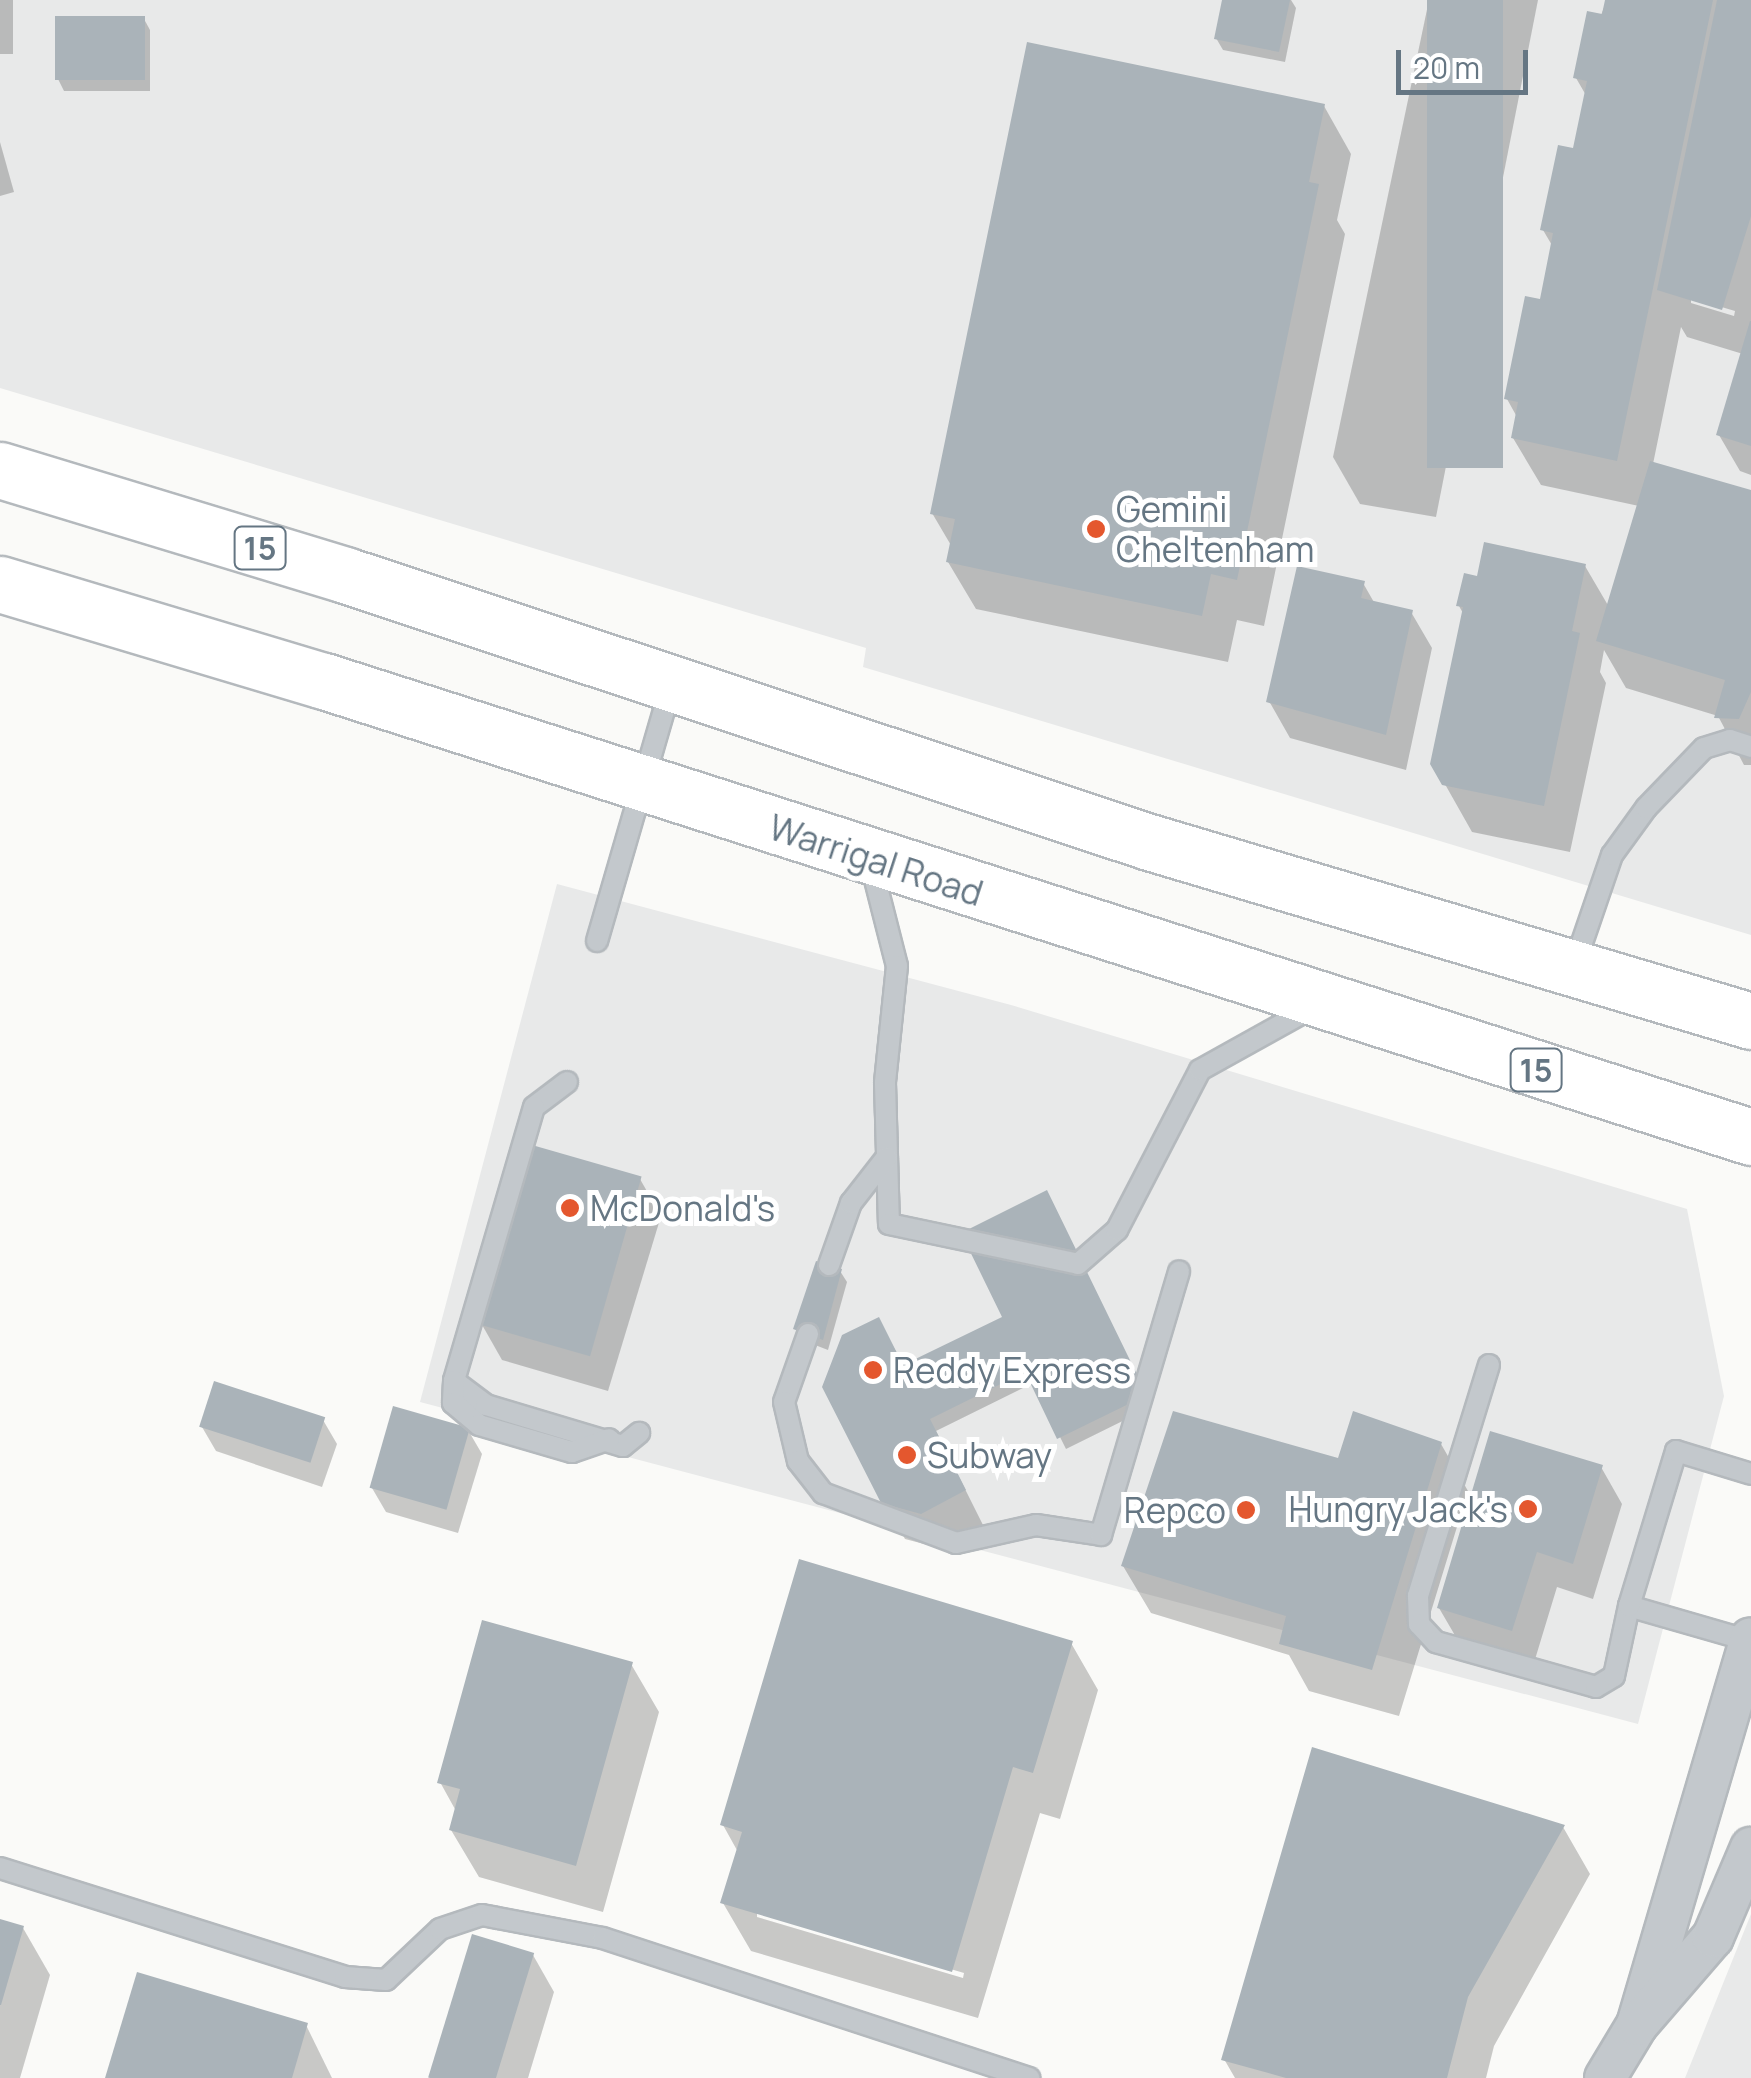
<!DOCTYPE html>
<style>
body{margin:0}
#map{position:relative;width:1751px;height:2078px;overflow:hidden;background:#fafaf8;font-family:Manrope,sans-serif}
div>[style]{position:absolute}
.built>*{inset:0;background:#e8e9e9}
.shadow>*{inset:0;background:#0003;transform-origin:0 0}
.building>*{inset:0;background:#aab3b9;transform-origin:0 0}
.roads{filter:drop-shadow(2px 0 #b4b9bd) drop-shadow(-2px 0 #b4b9bd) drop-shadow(0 2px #b4b9bd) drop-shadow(0 -2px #b4b9bd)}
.service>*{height:20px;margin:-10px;padding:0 10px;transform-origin:10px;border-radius:10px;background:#c3c8cc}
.minor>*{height:40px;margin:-20px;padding:0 20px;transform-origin:20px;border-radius:20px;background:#c3c8cc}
.trunk>*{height:55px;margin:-27.5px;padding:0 27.5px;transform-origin:27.5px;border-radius:27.5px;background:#fff}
.dots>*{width:28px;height:28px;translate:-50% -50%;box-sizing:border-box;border:5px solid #fff;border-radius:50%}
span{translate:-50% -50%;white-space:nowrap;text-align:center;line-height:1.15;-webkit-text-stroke:10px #fff;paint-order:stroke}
.shield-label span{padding:2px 8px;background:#fff;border:2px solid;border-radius:8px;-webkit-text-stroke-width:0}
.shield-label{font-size:32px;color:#657683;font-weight:700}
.poi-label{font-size:35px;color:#657683}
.left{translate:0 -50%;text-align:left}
.right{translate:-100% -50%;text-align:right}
.street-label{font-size:35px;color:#657683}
.scale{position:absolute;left:1396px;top:50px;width:132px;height:45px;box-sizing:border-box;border:5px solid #657683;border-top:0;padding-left:12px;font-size:30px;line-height:35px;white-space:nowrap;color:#657683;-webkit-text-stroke:8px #fff;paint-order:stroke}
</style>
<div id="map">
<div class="built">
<i style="clip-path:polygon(0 0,1751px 0,1751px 935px,863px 667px,866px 648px,0 388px)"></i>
<i style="clip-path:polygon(557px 884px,1011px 1005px,1687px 1209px,1724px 1396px,1638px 1724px,420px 1402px)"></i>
<i style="clip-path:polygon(1751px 1914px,1751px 2078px,1685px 2078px)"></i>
</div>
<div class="shadow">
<i style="left:0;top:0;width:13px;height:54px"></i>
<i style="clip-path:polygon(1224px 0,1291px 0,1296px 8px,1285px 62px,1223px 50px,1216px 38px)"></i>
<i style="clip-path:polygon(1429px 0,1538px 0,1436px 517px,1360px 504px,1333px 457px)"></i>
<i style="clip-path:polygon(evenodd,1607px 0,1751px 0,1751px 475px,1740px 471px,1719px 435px,1743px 354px,1687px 337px,1681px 327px,1653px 464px,1751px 493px,1751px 765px,1744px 765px,1718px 716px,1626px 688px,1604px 650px,1600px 672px,1606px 683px,1570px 852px,1472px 832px,1433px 763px,1464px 615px,1459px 606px,1479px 579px,1585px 566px,1609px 607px,1639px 506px,1541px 485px,1513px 438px,1517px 417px,1507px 399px,1542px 302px,1553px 247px,1543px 230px,1575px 151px,1587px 97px,1576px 78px,1607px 0,1691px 298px,1735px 311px,1734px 316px,1691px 303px,1691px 298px)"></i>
<i style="clip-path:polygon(144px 19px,150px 30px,150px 91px,64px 91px,58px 79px)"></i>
<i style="clip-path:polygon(1324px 106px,1351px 154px,1337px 220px,1345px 234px,1264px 626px,1237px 620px,1228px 662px,976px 609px,948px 562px,952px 547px,932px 513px)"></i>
<i style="clip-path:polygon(0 142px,14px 192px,0 196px)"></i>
<i style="clip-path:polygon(1363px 583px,1375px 604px,1411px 612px,1432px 648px,1406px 770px,1290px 738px,1269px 701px)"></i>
<i style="clip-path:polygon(640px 1179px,661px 1216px,608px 1391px,502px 1360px,481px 1323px)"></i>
<i style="clip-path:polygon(1052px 1204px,1151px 1407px,1066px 1449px,1033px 1383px,936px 1431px,984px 1527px,943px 1549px,905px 1539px,884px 1502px,878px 1320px,905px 1367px,1005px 1318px)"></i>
<i style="clip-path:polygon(840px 1271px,847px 1282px,828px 1350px,802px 1340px,796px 1329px)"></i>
<i style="clip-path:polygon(323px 1420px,337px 1444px,322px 1487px,216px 1451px,202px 1427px)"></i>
<i style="clip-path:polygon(468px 1430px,482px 1454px,458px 1533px,386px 1512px,372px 1488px)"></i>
<i style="clip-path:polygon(1441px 1444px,1468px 1491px,1399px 1716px,1309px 1691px,1289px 1655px,1151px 1613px,1123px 1566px,1339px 1461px)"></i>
<i style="clip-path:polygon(1601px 1467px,1622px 1504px,1593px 1599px,1557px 1587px,1533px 1666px,1460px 1644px,1439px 1608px)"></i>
<i style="clip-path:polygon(evenodd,1071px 1643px,1098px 1690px,1060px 1819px,1040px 1813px,978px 2018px,751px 1951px,723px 1903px,738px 1852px,723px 1825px,1071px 1643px,757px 1912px,964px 1973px,963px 1978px,757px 1917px,757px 1912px)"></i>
<i style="clip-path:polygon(631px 1664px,659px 1712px,603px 1912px,479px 1877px,451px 1830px,456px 1811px,440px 1782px)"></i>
<i style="clip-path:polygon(1563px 1827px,1590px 1874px,1494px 2046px,1486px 2078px,1235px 2078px,1224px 2059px)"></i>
<i style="clip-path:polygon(0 1921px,23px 1928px,50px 1975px,20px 2078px,0 2078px)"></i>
<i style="clip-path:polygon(533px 1955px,554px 1992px,528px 2078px,432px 2078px)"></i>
<i style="clip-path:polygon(306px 2025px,332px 2078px,108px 2078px)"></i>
</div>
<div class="building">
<i style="clip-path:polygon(1222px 0,1290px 0,1279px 52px,1214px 39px)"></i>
<i style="left:1427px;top:0;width:76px;height:468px"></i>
<i style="clip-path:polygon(1605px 0,1713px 0,1617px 461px,1511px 438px,1518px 402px,1504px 399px,1525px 296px,1540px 299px,1553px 233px,1540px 230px,1558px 145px,1573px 148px,1587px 81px,1573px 78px,1587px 11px,1602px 14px)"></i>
<i style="clip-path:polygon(1717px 0,1751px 0,1751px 216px,1722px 310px,1657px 290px)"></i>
<i style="left:145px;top:16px;width:64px;height:90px;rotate:90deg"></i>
<i style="clip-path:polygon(1027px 42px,1325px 104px,1309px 182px,1319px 184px,1237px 580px,1211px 574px,1202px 616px,946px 562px,955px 519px,930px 514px)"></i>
<i style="clip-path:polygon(1750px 321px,1751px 321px,1751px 446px,1716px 435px)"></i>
<i style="clip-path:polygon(1650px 461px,1751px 490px,1751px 692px,1739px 719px,1714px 718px,1725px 680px,1596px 641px)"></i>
<i style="clip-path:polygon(1484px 542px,1586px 564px,1572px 631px,1580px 633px,1544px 806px,1442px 785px,1430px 764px,1463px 607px,1456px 606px,1464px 573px,1477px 576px)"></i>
<i style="clip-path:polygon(1297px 566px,1365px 581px,1361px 598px,1413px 610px,1386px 735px,1266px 702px)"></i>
<i style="left:532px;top:1145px;width:114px;height:187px;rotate:16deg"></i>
<i style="clip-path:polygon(1047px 1190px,1147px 1395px,1057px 1439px,1025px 1372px,930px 1419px,966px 1490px,921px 1514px,881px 1503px,822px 1387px,842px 1335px,879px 1317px,903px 1365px,1002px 1317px,961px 1233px)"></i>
<i style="clip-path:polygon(816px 1261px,842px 1269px,823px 1340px,793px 1329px)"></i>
<i style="left:214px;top:1381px;width:117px;height:48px;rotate:18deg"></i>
<i style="left:393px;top:1406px;width:80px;height:85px;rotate:16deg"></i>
<i style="clip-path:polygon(1173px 1411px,1338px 1458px,1353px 1411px,1442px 1442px,1372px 1670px,1279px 1644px,1286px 1616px,1121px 1566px)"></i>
<i style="clip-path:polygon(1490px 1431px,1603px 1465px,1573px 1564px,1537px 1552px,1512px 1631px,1437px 1608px)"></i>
<i style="clip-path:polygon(799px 1559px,1073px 1641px,1033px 1773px,1013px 1767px,952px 1972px,720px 1903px,742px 1832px,720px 1825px)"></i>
<i style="clip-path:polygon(482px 1620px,633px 1662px,576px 1866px,449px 1830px,460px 1789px,437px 1783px)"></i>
<i style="clip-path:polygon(1312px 1747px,1565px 1825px,1468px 1997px,1447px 2078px,1286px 2078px,1221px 2060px)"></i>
<i style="clip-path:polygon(0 1919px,24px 1926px,1px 2005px,0 2005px)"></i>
<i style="left:472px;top:1934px;width:65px;height:150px;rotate:17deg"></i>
<i style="clip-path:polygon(137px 1972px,308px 2023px,292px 2078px,105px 2078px)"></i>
</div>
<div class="roads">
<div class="service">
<i style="left:871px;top:864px;width:105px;rotate:75.7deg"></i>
<i style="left:897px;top:966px;width:118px;rotate:95.9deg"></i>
<i style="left:885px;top:1083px;width:141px;rotate:88.4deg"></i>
<i style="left:889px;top:1224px;width:193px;rotate:11.9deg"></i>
<i style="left:1078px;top:1264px;width:52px;rotate:-41.1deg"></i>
<i style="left:1117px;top:1230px;width:180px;rotate:-62.6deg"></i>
<i style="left:1200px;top:1070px;width:132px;rotate:-29.1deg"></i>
<i style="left:597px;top:941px;width:269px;rotate:-73.8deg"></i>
<i style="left:1574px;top:966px;width:117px;rotate:-71.1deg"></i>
<i style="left:1612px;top:855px;width:58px;rotate:-54.1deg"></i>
<i style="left:1646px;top:808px;width:83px;rotate:-46deg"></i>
<i style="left:1704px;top:748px;width:27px;rotate:-17deg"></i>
<i style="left:1730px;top:740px;width:22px;rotate:18deg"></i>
<i style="left:567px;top:1082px;width:41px;rotate:142.9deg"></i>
<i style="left:534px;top:1107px;width:285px;rotate:106.3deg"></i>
<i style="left:454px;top:1381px;width:40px;rotate:37deg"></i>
<i style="left:486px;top:1405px;width:143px;rotate:16.7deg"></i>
<i style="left:623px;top:1446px;width:21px;rotate:-39deg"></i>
<i style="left:829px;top:1265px;width:66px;rotate:-70.5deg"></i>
<i style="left:851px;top:1203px;width:58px;rotate:-52deg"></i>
<i style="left:808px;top:1334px;width:72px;rotate:109.4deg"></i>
<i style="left:784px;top:1402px;width:61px;rotate:76.7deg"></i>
<i style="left:798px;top:1461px;width:41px;rotate:52deg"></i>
<i style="left:823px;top:1493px;width:142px;rotate:20.6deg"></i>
<i style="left:956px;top:1543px;width:82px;rotate:-12.7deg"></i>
<i style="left:1036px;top:1525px;width:66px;rotate:8.7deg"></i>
<i style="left:1101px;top:1535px;width:275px;rotate:-73.5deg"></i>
<i style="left:1489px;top:1365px;width:242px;rotate:107.1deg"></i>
<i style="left:1418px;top:1596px;width:28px;rotate:88deg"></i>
<i style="left:1419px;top:1624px;width:25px;rotate:47deg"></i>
<i style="left:1436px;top:1642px;width:166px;rotate:15.7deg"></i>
<i style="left:1596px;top:1687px;width:21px;rotate:-31deg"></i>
<i style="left:1614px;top:1676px;width:72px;rotate:-77.9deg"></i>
<i style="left:454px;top:1381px;width:22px;rotate:93deg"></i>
<i style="left:453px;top:1403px;width:34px;rotate:40deg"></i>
<i style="left:479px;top:1425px;width:97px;rotate:16.2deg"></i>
<i style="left:572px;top:1452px;width:39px;rotate:-19deg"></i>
<i style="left:1750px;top:1641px;width:126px;rotate:-163.9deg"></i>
<i style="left:1629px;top:1606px;width:162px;rotate:-73.1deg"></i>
<i style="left:1676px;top:1451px;width:78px;rotate:17deg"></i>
<i style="left:0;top:1868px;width:362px;rotate:17.5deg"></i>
<i style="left:345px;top:1977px;width:41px;rotate:4.2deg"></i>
<i style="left:386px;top:1980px;width:74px;rotate:-43.4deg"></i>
<i style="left:440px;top:1929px;width:44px;rotate:-18.4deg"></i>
<i style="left:482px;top:1915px;width:123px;rotate:10.8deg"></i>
<i style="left:603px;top:1938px;width:449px;rotate:18.2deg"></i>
</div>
<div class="minor">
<i style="left:1637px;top:2025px;width:403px;rotate:-73.6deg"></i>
<i style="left:1605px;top:2078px;width:62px;rotate:-58.9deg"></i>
<i style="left:1637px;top:2025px;width:116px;rotate:-49.2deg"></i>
<i style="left:1713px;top:1937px;width:97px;rotate:-66.9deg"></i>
</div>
<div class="trunk">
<i style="left:0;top:470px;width:361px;rotate:16.9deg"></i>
<i style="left:345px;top:575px;width:847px;rotate:18.37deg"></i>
<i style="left:1149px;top:842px;width:628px;rotate:16.56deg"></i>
<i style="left:0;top:584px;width:338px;rotate:16.7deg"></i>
<i style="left:324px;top:681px;width:1498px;rotate:17.72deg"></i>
</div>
</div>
<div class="dots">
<i style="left:1096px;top:529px;background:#e4572e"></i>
<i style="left:570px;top:1208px;background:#e4572e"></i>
<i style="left:873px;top:1370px;background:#e4572e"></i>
<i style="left:907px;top:1455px;background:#e4572e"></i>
<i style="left:1528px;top:1509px;background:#e4572e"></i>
<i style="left:1246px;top:1510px;background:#e4572e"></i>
</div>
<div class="shield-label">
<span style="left:260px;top:548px">15</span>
<span style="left:1536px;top:1070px">15</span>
</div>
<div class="poi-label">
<span class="left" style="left:1116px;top:529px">Gemini<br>Cheltenham</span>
<span class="left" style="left:590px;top:1208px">McDonald's</span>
<span class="left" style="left:893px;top:1370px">Reddy Express</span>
<span class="left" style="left:927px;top:1455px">Subway</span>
<span class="right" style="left:1508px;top:1509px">Hungry Jack's</span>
<span class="right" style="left:1226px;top:1510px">Repco</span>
</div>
<div class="street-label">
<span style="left:876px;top:860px;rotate:18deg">Warrigal Road</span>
</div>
<div class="scale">20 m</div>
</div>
